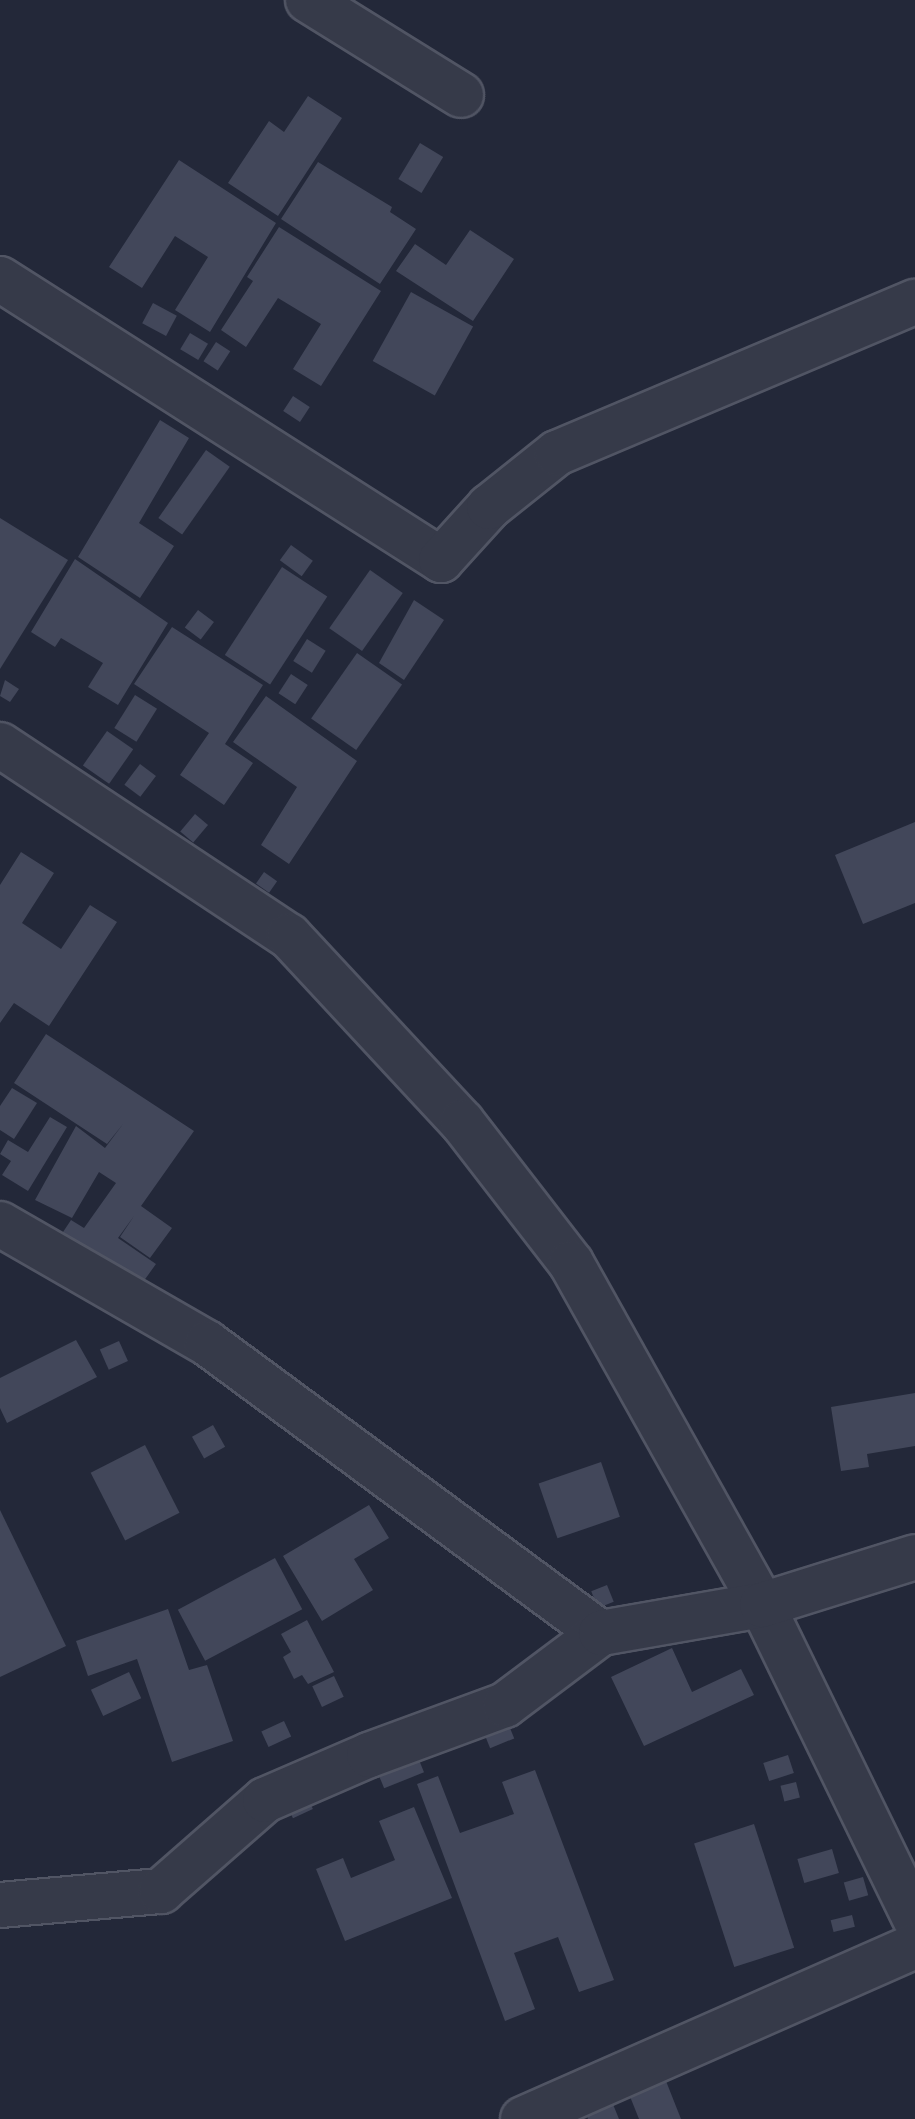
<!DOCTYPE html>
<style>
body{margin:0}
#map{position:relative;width:915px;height:2119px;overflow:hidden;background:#232839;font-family:Lato,sans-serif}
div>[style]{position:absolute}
.building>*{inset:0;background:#42475a;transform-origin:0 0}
.roads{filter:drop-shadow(2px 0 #515564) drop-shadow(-2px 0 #515564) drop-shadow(0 2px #515564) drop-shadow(0 -2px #515564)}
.minor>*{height:44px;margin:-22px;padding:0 22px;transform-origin:22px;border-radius:22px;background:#363a49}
span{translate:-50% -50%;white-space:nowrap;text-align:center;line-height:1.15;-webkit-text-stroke:6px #1c1f2e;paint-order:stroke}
</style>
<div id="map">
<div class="building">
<i style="clip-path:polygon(308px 96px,342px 118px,278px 216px,228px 183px,269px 121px,284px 132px)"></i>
<i style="left:420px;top:143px;width:27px;height:42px;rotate:31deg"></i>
<i style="clip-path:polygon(179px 160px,276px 223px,210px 332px,175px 310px,208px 257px,175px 236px,142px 288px,109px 267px)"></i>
<i style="clip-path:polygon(318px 162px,392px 207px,390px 212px,416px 229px,380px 284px,281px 219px)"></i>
<i style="clip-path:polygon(279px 227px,381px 291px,321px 386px,293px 369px,321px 324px,278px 298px,246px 347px,221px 330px,253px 281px,247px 277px)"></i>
<i style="clip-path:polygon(470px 230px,514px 259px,473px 321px,396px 271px,415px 244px,446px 265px)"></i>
<i style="left:411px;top:292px;width:71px;height:79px;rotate:29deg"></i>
<i style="left:153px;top:303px;width:27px;height:23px;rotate:28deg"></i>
<i style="left:190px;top:333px;width:21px;height:19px;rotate:31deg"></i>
<i style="left:216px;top:342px;width:17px;height:23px;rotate:33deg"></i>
<i style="left:293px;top:396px;width:20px;height:18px;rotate:33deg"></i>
<i style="clip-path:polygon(160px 420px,189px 438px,139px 523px,174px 546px,140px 598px,78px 557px)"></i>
<i style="left:206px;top:450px;width:29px;height:83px;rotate:35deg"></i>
<i style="clip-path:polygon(0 518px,68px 560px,0 669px)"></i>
<i style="left:291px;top:545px;width:27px;height:19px;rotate:36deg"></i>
<i style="clip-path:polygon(75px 559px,168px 623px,118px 705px,88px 687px,103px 663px,61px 638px,55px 647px,31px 632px)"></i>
<i style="left:282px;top:567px;width:54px;height:105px;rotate:33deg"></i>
<i style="left:370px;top:570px;width:40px;height:71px;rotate:35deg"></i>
<i style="clip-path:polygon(414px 600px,444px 620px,404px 680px,379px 663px)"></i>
<i style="left:198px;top:610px;width:20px;height:22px;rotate:37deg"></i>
<i style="clip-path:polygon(172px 627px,263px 685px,225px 744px,253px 763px,224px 805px,180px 775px,209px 733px,134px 684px)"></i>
<i style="left:307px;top:639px;width:22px;height:26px;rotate:32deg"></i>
<i style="left:357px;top:653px;width:55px;height:80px;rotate:35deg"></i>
<i style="left:291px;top:674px;width:20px;height:23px;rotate:33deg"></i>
<i style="clip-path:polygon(5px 680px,19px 689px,10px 702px,0 696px)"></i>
<i style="left:135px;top:695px;width:26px;height:39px;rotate:32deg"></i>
<i style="clip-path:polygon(266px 696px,357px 761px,289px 864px,261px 845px,297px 787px,233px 742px)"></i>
<i style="left:107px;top:731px;width:32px;height:42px;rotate:35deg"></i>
<i style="left:140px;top:764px;width:20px;height:26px;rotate:37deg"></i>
<i style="left:195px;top:814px;width:17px;height:23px;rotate:40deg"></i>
<i style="clip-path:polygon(915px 822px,915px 903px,863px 924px,835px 855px)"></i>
<i style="clip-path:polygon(21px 852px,54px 873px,22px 923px,61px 949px,90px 905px,117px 922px,49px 1026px,14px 1003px,0 1023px,0 885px)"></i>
<i style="left:264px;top:872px;width:16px;height:14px;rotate:35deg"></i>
<i style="clip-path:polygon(46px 1034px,194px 1131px,141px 1206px,172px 1228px,150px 1258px,120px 1237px,134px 1216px,118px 1238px,156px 1264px,138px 1289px,59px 1238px,71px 1220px,84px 1228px,116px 1183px,99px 1172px,72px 1218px,35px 1200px,76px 1126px,105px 1148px,123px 1124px,107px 1144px,14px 1083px)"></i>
<i style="clip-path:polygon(12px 1088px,37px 1103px,14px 1139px,0 1130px,0 1106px)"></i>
<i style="clip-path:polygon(50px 1117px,67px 1127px,28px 1191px,2px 1175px,11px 1161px,0 1154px,8px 1140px,28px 1152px)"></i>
<i style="clip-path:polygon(76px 1340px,97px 1377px,7px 1423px,0 1408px,0 1378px)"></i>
<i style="left:119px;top:1341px;width:22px;height:21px;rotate:66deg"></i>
<i style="clip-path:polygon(915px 1393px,915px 1446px,867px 1454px,869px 1467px,841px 1471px,831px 1407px)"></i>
<i style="left:213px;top:1425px;width:25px;height:24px;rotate:61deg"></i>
<i style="left:145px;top:1445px;width:76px;height:61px;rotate:63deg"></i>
<i style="left:601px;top:1462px;width:58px;height:66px;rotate:71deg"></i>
<i style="clip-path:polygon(369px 1505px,389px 1538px,354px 1559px,373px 1590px,322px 1621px,283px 1556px)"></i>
<i style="clip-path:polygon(0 1510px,66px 1646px,0 1677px)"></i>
<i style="left:275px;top:1558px;width:58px;height:110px;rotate:62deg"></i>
<i style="left:607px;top:1585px;width:18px;height:17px;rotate:68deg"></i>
<i style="clip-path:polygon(168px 1609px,189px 1670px,207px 1665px,233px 1741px,172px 1762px,137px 1659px,88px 1676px,76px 1641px)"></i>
<i style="clip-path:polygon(307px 1620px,334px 1672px,308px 1684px,302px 1675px,294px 1679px,283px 1657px,291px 1652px,281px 1634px)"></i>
<i style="clip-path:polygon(672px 1648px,692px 1692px,741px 1669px,754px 1695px,644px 1746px,611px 1677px)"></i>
<i style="left:129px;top:1672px;width:29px;height:42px;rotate:65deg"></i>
<i style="left:334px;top:1676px;width:23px;height:24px;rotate:65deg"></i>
<i style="left:506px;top:1718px;width:22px;height:26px;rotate:68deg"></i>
<i style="left:284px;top:1721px;width:17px;height:25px;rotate:65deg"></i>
<i style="left:415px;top:1750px;width:24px;height:43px;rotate:68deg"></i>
<i style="left:788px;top:1755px;width:19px;height:26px;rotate:72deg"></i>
<i style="clip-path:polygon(535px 1770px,614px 1980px,579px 1992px,558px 1937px,514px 1953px,535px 2009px,505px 2021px,417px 1784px,438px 1776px,460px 1833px,514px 1814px,502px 1782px)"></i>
<i style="left:796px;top:1782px;width:16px;height:16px;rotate:76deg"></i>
<i style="left:304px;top:1790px;width:21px;height:22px;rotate:65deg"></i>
<i style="clip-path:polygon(414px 1807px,452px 1898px,345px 1941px,316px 1869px,343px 1858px,351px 1878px,395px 1860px,379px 1821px)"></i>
<i style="left:754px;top:1824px;width:130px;height:63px;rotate:72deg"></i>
<i style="left:832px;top:1849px;width:25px;height:36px;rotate:74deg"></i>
<i style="left:863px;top:1877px;width:19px;height:20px;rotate:74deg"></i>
<i style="left:852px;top:1915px;width:12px;height:22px;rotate:76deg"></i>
<i style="clip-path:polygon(664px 2076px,681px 2119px,639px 2119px,627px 2089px)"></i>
<i style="clip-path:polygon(610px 2097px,619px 2119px,588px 2119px,584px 2107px)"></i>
</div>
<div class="roads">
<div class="minor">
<i style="left:308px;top:0;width:180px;rotate:31.8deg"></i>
<i style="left:0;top:279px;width:523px;rotate:32.5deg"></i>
<i style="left:441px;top:560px;width:72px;rotate:-47.8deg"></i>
<i style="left:489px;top:507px;width:87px;rotate:-38.5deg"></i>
<i style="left:557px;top:453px;width:389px;rotate:-22.9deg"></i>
<i style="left:0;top:745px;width:346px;rotate:33.5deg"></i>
<i style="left:289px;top:936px;width:254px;rotate:47.1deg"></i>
<i style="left:462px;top:1122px;width:178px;rotate:52.3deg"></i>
<i style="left:571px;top:1263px;width:392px;rotate:60.8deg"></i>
<i style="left:762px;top:1605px;width:349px;rotate:64deg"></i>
<i style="left:0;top:1224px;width:239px;rotate:29.9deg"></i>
<i style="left:207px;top:1343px;width:489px;rotate:36.4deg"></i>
<i style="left:0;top:1905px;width:162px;rotate:-5deg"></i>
<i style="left:161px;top:1891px;width:138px;rotate:-41.2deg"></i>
<i style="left:265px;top:1800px;width:113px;rotate:-23.4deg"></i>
<i style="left:369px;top:1755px;width:145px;rotate:-20.2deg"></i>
<i style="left:505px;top:1705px;width:120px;rotate:-36.9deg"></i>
<i style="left:601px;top:1633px;width:163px;rotate:-9.9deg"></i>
<i style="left:762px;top:1605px;width:160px;rotate:-17.4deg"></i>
<i style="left:523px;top:2119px;width:428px;rotate:-23.8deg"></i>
</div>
</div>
</div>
